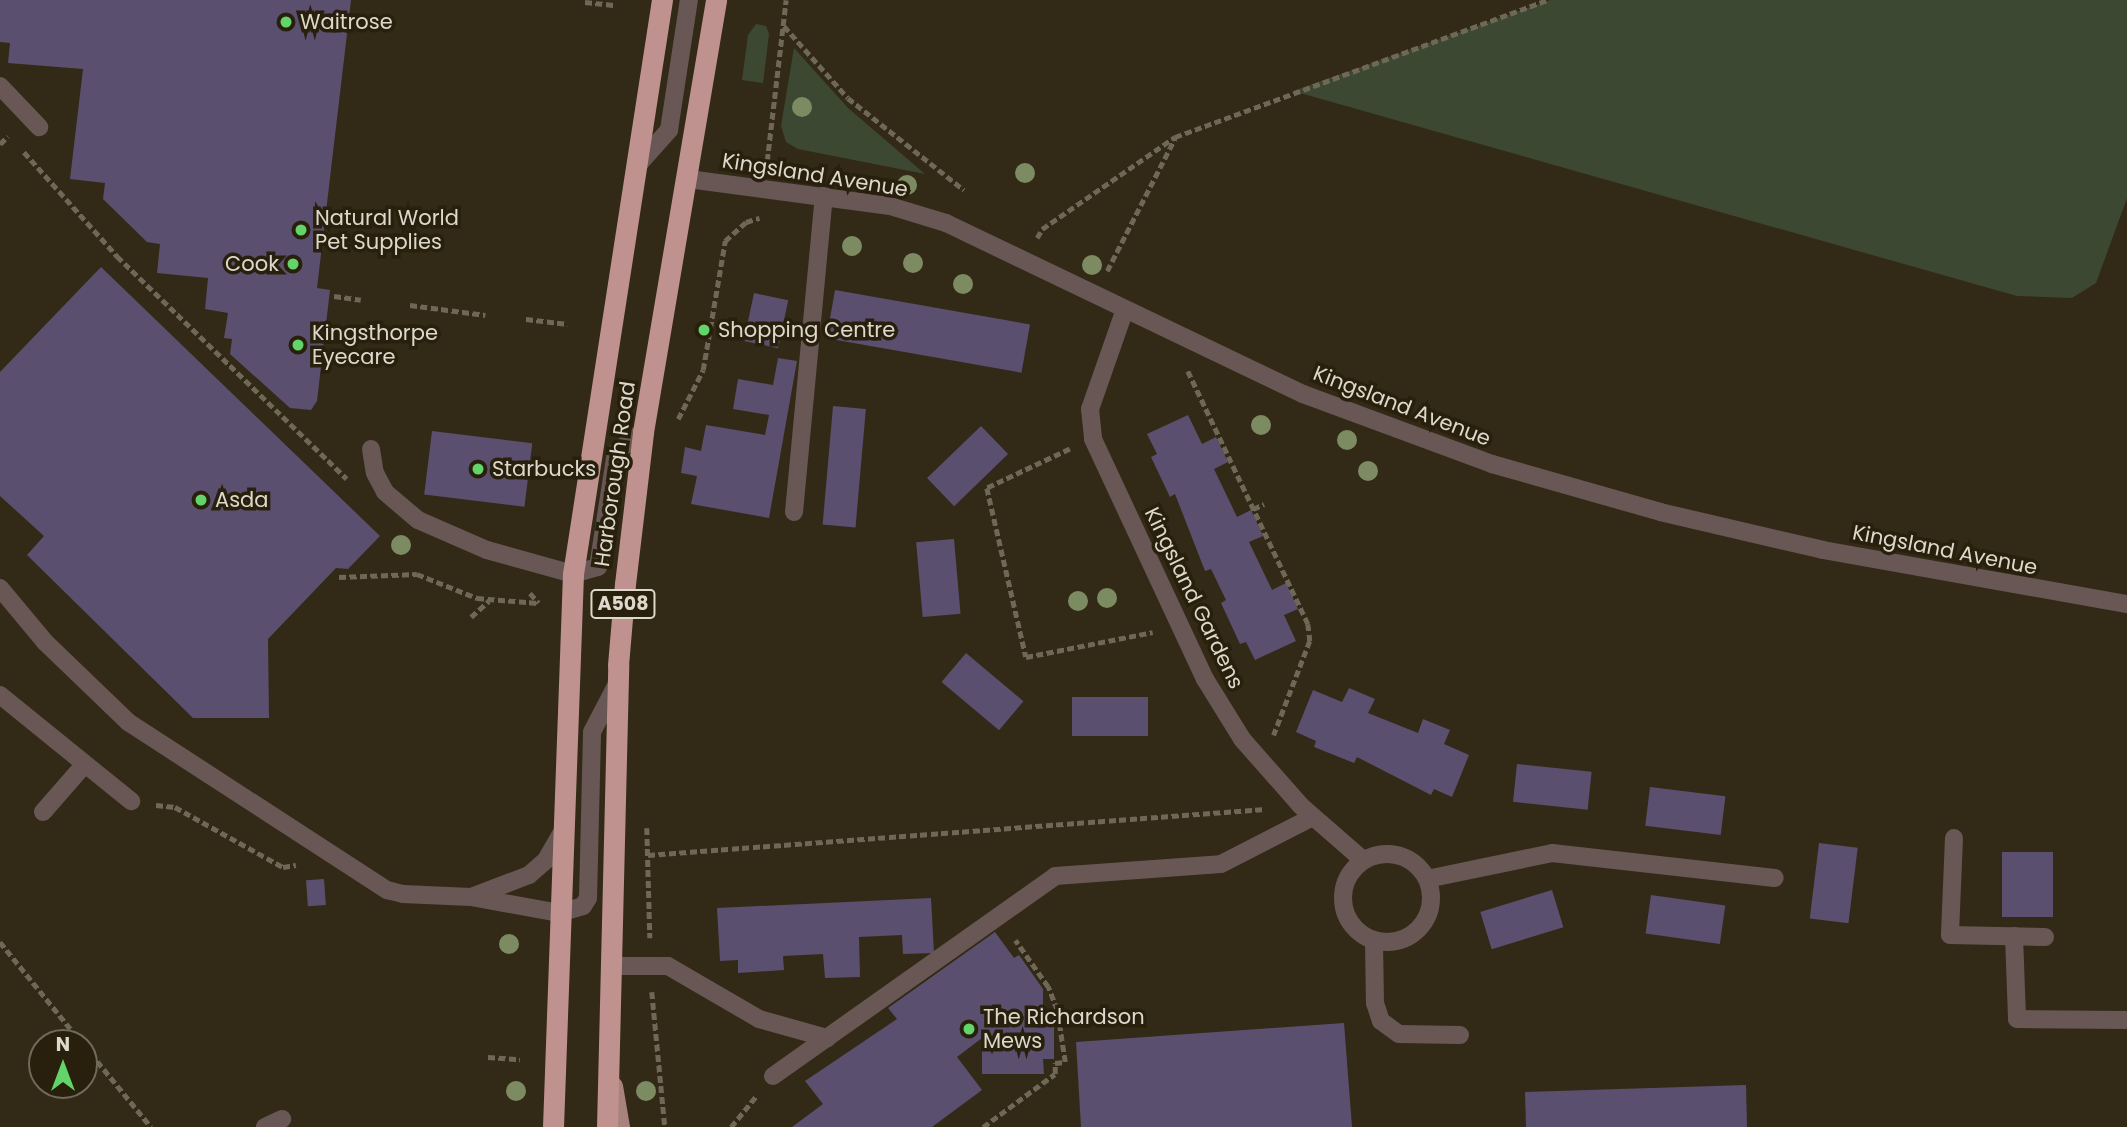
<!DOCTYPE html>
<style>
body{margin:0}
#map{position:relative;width:2127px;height:1127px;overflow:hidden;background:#322a16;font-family:Poppins,sans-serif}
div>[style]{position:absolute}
.green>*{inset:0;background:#3d4833}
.building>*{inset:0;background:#5b4f6f;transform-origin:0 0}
.path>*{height:4.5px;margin-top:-2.25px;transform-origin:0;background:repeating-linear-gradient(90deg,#6f6857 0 7px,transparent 0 10.5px)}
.lane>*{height:18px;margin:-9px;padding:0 9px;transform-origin:9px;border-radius:9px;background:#695755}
.street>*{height:18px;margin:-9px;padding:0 9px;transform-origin:9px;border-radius:9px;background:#695755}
.street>.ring{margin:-9px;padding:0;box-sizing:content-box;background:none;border:18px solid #695755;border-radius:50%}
.primary>*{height:18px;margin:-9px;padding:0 9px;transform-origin:9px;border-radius:9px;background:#a7827f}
.highway>*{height:21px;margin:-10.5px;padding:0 10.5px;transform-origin:10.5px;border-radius:10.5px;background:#bf928f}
.trees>*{width:20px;height:20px;margin:-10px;border-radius:50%;background:#7d8b62}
.dots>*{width:19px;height:19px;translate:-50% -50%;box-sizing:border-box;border:4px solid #28200c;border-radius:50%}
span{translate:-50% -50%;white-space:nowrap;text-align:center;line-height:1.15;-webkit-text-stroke:7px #28200c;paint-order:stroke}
.shield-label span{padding:2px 5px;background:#28200c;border:2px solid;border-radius:5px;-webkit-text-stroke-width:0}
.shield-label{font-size:19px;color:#ddd8cc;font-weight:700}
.poi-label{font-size:21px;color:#ddd8cc}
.left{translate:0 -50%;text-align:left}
.right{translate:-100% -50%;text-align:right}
.street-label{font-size:21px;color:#ddd8cc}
.north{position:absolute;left:28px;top:1029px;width:70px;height:70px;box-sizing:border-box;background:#28200c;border:2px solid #706a59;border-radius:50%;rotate:0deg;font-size:19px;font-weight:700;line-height:28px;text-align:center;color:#ddd8cc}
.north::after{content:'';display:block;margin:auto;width:24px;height:32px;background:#62d469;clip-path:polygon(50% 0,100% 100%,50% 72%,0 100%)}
</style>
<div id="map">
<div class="green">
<i style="clip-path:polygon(1550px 0,2127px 0,2127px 198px,2096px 283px,2072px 298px,2017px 296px,1293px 91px)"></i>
<i style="clip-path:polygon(756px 24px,766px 26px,769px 34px,763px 83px,742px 80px,748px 35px)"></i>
<i style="clip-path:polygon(794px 48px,848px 108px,925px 174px,798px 149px,786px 142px,781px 126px)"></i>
</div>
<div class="building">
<i style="clip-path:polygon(0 0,351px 0,317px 288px,330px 290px,317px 401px,311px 410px,290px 408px,230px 354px,232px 339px,224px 338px,228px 313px,205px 309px,208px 278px,157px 273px,160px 244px,147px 242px,103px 199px,105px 183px,70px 179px,83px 69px,8px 63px,10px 43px,0 42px)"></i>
<i style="clip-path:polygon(101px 267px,380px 536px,348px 569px,336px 568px,268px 639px,269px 718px,193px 718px,27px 555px,44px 536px,0 496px,0 372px)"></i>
<i style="left:835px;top:290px;width:198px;height:49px;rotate:10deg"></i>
<i style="left:754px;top:293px;width:35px;height:49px;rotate:12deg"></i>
<i style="clip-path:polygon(778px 358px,797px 361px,769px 518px,691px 504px,697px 476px,681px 473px,685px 447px,701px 451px,706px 425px,765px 435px,769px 415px,733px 409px,738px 379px,773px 385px)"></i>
<i style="left:833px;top:406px;width:33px;height:119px;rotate:5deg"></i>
<i style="clip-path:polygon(1188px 415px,1202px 444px,1216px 437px,1228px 462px,1214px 469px,1237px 517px,1251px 510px,1263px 536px,1249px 542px,1272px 590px,1286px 583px,1298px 609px,1284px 615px,1296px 641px,1255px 660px,1246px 642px,1240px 644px,1221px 603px,1226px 600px,1211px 569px,1205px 571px,1175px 494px,1170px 497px,1151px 457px,1157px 454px,1147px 434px)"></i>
<i style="left:981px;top:426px;width:39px;height:75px;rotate:46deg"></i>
<i style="left:432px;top:431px;width:101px;height:64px;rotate:7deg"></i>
<i style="left:954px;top:539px;width:75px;height:38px;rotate:85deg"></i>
<i style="left:966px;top:653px;width:75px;height:38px;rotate:40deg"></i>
<i style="clip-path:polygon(1349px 688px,1375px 699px,1368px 713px,1418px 733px,1423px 719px,1450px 730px,1444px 744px,1469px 755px,1452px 797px,1434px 789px,1431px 795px,1357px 757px,1354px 763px,1314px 747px,1316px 741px,1296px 732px,1313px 690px,1342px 702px)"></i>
<i style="left:1148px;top:697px;width:39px;height:76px;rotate:90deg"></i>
<i style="left:1517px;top:764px;width:75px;height:38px;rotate:6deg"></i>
<i style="left:1650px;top:787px;width:76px;height:39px;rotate:7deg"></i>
<i style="left:1819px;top:843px;width:39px;height:76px;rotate:7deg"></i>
<i style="left:2002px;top:852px;width:51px;height:65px"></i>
<i style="left:324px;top:879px;width:26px;height:18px;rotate:86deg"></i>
<i style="left:1552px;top:890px;width:39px;height:75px;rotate:73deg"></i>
<i style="left:1651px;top:895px;width:75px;height:39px;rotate:8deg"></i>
<i style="clip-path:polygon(931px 898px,934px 953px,903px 954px,902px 935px,859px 937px,860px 977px,825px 978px,823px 954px,783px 956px,784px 970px,738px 973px,738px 960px,720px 961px,717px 908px)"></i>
<i style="clip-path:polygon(995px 932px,1014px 958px,1019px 955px,1043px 989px,1043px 1018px,1054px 1018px,1054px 1059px,1043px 1059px,1044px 1074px,982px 1074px,982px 1038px,957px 1057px,982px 1090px,932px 1127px,792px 1127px,823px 1104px,805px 1081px,897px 1019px,888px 1008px)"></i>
<i style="clip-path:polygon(1344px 1023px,1352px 1127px,1081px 1127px,1076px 1042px)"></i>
<i style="clip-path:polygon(1746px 1085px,1747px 1127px,1526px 1127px,1525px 1092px)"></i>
</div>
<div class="path">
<i style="left:585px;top:2px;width:31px;rotate:6deg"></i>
<i style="left:784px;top:26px;width:96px;rotate:48.4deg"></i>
<i style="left:848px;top:98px;width:148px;rotate:38.4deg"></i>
<i style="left:0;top:144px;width:11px;rotate:-45deg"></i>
<i style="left:24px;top:152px;width:140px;rotate:48.2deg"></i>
<i style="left:117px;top:256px;width:320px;rotate:44.1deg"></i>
<i style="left:767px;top:161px;width:162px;rotate:-83.3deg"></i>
<i style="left:1037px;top:238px;width:10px;rotate:-61deg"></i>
<i style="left:1042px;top:229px;width:162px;rotate:-34.7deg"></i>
<i style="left:1175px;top:137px;width:397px;rotate:-20.2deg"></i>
<i style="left:1107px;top:271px;width:149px;rotate:-62.9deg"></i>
<i style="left:334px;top:296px;width:27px;rotate:8deg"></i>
<i style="left:410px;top:305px;width:76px;rotate:7.6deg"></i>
<i style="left:526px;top:319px;width:42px;rotate:6.8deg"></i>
<i style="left:1188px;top:371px;width:280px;rotate:64.6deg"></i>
<i style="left:1308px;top:624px;width:17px;rotate:83deg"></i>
<i style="left:1310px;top:641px;width:101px;rotate:111deg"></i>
<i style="left:678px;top:419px;width:55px;rotate:-63deg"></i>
<i style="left:703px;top:370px;width:131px;rotate:-80.3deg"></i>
<i style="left:725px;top:241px;width:28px;rotate:-42deg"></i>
<i style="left:746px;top:222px;width:14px;rotate:-17deg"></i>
<i style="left:1070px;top:449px;width:92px;rotate:154.8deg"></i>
<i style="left:987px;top:488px;width:173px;rotate:77deg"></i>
<i style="left:1026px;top:657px;width:129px;rotate:-11.1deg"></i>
<i style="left:1253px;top:509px;width:12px;rotate:-24deg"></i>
<i style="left:339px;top:577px;width:78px;rotate:-2.2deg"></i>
<i style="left:417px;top:574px;width:65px;rotate:21.8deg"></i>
<i style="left:477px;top:598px;width:61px;rotate:4.7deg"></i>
<i style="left:530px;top:593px;width:13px;rotate:48deg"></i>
<i style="left:471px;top:617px;width:24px;rotate:-42deg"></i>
<i style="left:156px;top:805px;width:19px;rotate:6deg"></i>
<i style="left:175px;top:807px;width:124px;rotate:29.1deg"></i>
<i style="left:283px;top:867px;width:13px;rotate:-9deg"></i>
<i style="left:647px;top:828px;width:110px;rotate:88.4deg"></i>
<i style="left:648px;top:855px;width:619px;rotate:-4.26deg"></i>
<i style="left:0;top:942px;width:130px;rotate:50.9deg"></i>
<i style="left:652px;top:992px;width:136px;rotate:84.5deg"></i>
<i style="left:84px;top:1045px;width:106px;rotate:50.7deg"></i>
<i style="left:488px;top:1057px;width:32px;rotate:4deg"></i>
<i style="left:731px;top:1127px;width:41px;rotate:-50.9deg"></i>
<i style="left:983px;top:1127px;width:89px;rotate:-36.4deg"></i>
<i style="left:1055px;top:1074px;width:11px;rotate:-90deg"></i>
<i style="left:1055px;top:1063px;width:10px;rotate:-6deg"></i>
<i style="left:1065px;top:1062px;width:53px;rotate:-98.7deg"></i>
<i style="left:1057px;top:1010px;width:25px;rotate:-111deg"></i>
<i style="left:1048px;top:987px;width:57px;rotate:-125.1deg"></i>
</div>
<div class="lane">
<i style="left:0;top:86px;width:57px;rotate:46.4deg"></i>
<i style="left:371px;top:449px;width:24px;rotate:81deg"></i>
<i style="left:375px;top:473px;width:21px;rotate:62deg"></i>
<i style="left:385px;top:492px;width:43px;rotate:40.3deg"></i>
<i style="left:418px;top:520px;width:75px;rotate:23.5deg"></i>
<i style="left:487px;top:550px;width:89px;rotate:15.6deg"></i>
<i style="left:573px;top:574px;width:26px;rotate:-16deg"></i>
<i style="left:598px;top:567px;width:116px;rotate:-81.1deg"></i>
<i style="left:616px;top:452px;width:34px;rotate:-37deg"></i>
<i style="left:794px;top:512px;width:318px;rotate:-84.6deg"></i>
<i style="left:0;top:588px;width:70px;rotate:50.2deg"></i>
<i style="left:45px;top:642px;width:115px;rotate:43.9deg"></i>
<i style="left:128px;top:722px;width:309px;rotate:33deg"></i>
<i style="left:387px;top:890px;width:16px;rotate:14deg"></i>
<i style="left:403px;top:894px;width:68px;rotate:2.5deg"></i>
<i style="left:471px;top:897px;width:89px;rotate:10.3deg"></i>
<i style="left:559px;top:913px;width:25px;rotate:-16deg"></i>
<i style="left:583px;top:906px;width:9px;rotate:-58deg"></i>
<i style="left:588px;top:898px;width:166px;rotate:-88.6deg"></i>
<i style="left:592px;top:732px;width:54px;rotate:-62.5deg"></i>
<i style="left:1954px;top:838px;width:97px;rotate:92.4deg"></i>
<i style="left:1950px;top:935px;width:95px;rotate:1.2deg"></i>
<i style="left:474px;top:896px;width:59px;rotate:-20.9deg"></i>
<i style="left:529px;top:875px;width:23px;rotate:-41deg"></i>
<i style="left:546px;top:860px;width:32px;rotate:-60deg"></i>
<i style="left:2014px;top:936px;width:83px;rotate:87.9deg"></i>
<i style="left:2017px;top:1019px;width:110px;rotate:0.5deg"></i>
<i style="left:1374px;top:941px;width:62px;rotate:89.1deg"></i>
<i style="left:1375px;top:1003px;width:19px;rotate:72deg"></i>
<i style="left:1381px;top:1021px;width:22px;rotate:36deg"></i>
<i style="left:1399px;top:1034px;width:61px;rotate:0.9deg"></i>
<i style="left:612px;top:966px;width:56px"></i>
<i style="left:668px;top:966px;width:105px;rotate:30.2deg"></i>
<i style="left:759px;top:1019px;width:71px;rotate:15.6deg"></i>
<i style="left:773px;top:1076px;width:346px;rotate:-35.3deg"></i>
<i style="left:1055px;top:876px;width:166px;rotate:-4.1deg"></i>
<i style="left:1221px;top:864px;width:103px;rotate:-27.1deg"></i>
<i style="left:265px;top:1127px;width:19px;rotate:-25deg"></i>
</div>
<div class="street">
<i style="left:636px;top:167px;width:50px;rotate:-48.3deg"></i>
<i style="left:669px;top:130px;width:132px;rotate:-81.3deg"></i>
<i style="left:688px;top:179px;width:204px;rotate:7.6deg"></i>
<i style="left:890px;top:206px;width:59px;rotate:16.9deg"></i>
<i style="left:946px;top:223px;width:396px;rotate:25.6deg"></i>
<i style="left:1303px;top:394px;width:202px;rotate:20.3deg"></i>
<i style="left:1492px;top:464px;width:175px;rotate:15.9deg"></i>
<i style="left:1660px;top:512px;width:167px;rotate:13.1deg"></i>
<i style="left:1823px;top:550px;width:309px;rotate:10.1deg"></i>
<i style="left:1124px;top:312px;width:103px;rotate:109.3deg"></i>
<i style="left:1090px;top:409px;width:30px;rotate:84deg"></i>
<i style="left:1093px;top:439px;width:265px;rotate:65deg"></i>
<i style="left:1205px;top:679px;width:70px;rotate:58.3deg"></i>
<i style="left:1242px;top:739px;width:89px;rotate:48.6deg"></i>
<i style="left:1301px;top:806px;width:82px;rotate:41.1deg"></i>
<i style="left:0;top:695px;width:169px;rotate:39deg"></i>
<i style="left:43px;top:812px;width:62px;rotate:-48.9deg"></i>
<i class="ring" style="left:1343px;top:854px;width:70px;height:70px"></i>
<i style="left:1427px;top:879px;width:128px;rotate:-11.7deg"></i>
<i style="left:1552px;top:853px;width:224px;rotate:6.4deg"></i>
</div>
<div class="primary">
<i style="left:614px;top:1086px;width:42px;rotate:80.3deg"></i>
</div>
<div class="highway">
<i style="left:553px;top:1127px;width:553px;rotate:-87.93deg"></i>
<i style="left:573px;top:574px;width:581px;rotate:-81.19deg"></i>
<i style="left:607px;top:1127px;width:462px;rotate:-88.6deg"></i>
<i style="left:618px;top:665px;width:81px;rotate:-85.1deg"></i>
<i style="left:625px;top:584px;width:153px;rotate:-83.2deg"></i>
<i style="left:643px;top:432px;width:438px;rotate:-80.4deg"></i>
</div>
<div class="trees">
<i style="left:802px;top:107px"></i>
<i style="left:1025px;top:173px"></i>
<i style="left:907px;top:185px"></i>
<i style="left:852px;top:246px"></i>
<i style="left:913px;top:263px"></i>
<i style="left:1092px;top:265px"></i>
<i style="left:963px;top:284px"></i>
<i style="left:1261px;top:425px"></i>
<i style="left:1347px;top:440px"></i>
<i style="left:1368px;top:471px"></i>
<i style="left:401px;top:545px"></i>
<i style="left:1107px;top:598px"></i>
<i style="left:1078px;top:601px"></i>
<i style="left:509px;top:944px"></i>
<i style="left:516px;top:1091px"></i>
<i style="left:646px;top:1091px"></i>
</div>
<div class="dots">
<i style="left:286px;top:22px;background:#62d469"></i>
<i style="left:301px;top:230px;background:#62d469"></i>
<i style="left:293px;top:264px;background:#62d469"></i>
<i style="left:704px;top:330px;background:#62d469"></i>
<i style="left:298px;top:345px;background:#62d469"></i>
<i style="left:478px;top:469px;background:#62d469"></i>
<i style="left:201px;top:500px;background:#62d469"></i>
<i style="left:969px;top:1029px;background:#62d469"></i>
</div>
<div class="shield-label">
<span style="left:623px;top:604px">A508</span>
</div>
<div class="poi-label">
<span class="left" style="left:300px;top:22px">Waitrose</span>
<span class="left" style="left:315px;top:230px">Natural World<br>Pet Supplies</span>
<span class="right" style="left:279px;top:264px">Cook</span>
<span class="left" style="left:718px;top:330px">Shopping Centre</span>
<span class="left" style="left:312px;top:345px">Kingsthorpe<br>Eyecare</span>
<span class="left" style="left:492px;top:469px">Starbucks</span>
<span class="left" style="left:215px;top:500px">Asda</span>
<span class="left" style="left:983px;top:1029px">The Richardson<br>Mews</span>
</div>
<div class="street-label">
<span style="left:815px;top:175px;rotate:9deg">Kingsland Avenue</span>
<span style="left:1402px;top:406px;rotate:21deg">Kingsland Avenue</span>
<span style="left:615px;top:474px;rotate:-82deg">Harborough Road</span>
<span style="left:1945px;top:550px;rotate:11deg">Kingsland Avenue</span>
<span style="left:1194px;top:598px;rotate:64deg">Kingsland Gardens</span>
</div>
<div class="north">N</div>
</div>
